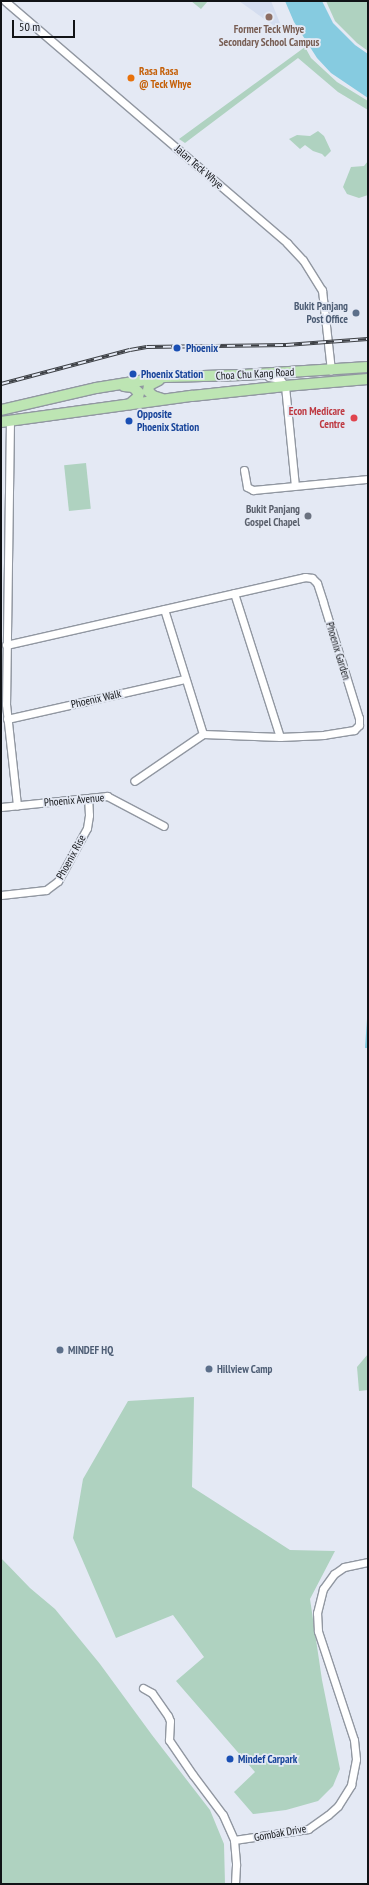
<!DOCTYPE html>
<style>
body{margin:0}
#map{position:relative;width:369px;height:1885px;overflow:hidden;background:#e4e9f4;font-family:"PT Sans Narrow",sans-serif}
div>[style]{position:absolute}
.built>*{inset:0;background:#d4ddef}
.green>*{inset:0;background:#afd2c0;transform-origin:0 0}
.water>*{inset:0;background:#86cbe0}
.roads{filter:drop-shadow(1px 0 #9197a1) drop-shadow(-1px 0 #9197a1) drop-shadow(0 1px #9197a1) drop-shadow(0 -1px #9197a1)}
.minor>*{height:7px;margin:-3.5px;padding:0 3.5px;transform-origin:3.5px;border-radius:3.5px;background:#fff}
.primary>*{height:10px;margin:-5px;padding:0 5px;transform-origin:5px;border-radius:5px;background:#bde5b3}
.rail>*{height:4px;margin-top:-2px;transform-origin:0;background:repeating-linear-gradient(90deg,#e4e9f4 0 8px,#3d4045 0 16px);box-sizing:border-box;border-block:1px solid #3d4045}
.dots>*{width:11px;height:11px;translate:-50% -50%;box-sizing:border-box;border:2px solid #e4e9f4;border-radius:50%}
span{translate:-50% -50%;white-space:nowrap;text-align:center;line-height:1.15;-webkit-text-stroke:3.5px #e4e9f4;paint-order:stroke}
.education-label{font-size:11px;color:#785e54;font-weight:700}
.food-label{font-size:11px;color:#c56008;font-weight:700}
.left{translate:0 -50%;text-align:left}
.street-label{font-size:11px;color:#111316}
.service-label{font-size:11px;color:#4e5e75;font-weight:700}
.right{translate:-100% -50%;text-align:right}
.transit-label{font-size:11px;color:#164399;font-weight:700}
.health-label{font-size:11px;color:#be3a42;font-weight:700}
.worship-label{font-size:11px;color:#5b616d;font-weight:700}
.frame{position:absolute;inset:0;border:2px solid #111316;pointer-events:none}
.scale{position:absolute;left:12px;top:20px;width:63px;height:18px;box-sizing:border-box;border:2px solid #111316;border-top:0;padding-left:5px;font-size:12px;line-height:14px;white-space:nowrap;color:#111316;-webkit-text-stroke:3px #e4e9f4;paint-order:stroke}
</style>
<div id="map">
<div class="built">
<i style="clip-path:polygon(239px 1px,271px 1px,284px 33px)"></i>
</div>
<div class="green">
<i style="clip-path:polygon(191px 1px,208px 1px,201px 9px)"></i>
<i style="clip-path:polygon(326px 1px,368px 1px,368px 51px,357px 43px,335px 21px)"></i>
<i style="clip-path:polygon(305px 47px,311px 58px,337px 82px,368px 101px,368px 110px,338px 92px,298px 58px,185px 143px,179px 139px)"></i>
<i style="clip-path:polygon(318px 131px,324px 136px,331px 151px,325px 157px,322px 154px,313px 151px,305px 145px,300px 149px,289px 139px,297px 135px,310px 136px)"></i>
<i style="clip-path:polygon(368px 161px,368px 195px,359px 198px,347px 194px,343px 187px,351px 167px,364px 166px)"></i>
<i style="left:86px;top:463px;width:46px;height:22px;rotate:84deg"></i>
<i style="clip-path:polygon(368px 1354px,368px 1390px,359px 1391px,357px 1367px)"></i>
<i style="clip-path:polygon(194px 1397px,192px 1487px,290px 1550px,335px 1551px,310px 1599px,322px 1680px,340px 1769px,333px 1786px,318px 1801px,286px 1810px,253px 1814px,234px 1792px,255px 1772px,176px 1681px,204px 1657px,173px 1615px,116px 1638px,73px 1538px,83px 1479px,128px 1401px)"></i>
<i style="clip-path:polygon(1px 1558px,30px 1588px,55px 1609px,100px 1664px,152px 1735px,210px 1810px,224px 1844px,225px 1884px,1px 1884px)"></i>
</div>
<div class="water">
<i style="clip-path:polygon(285px 1px,322px 1px,333px 23px,355px 45px,368px 54px,368px 98px,331px 73px,317px 58px,294px 22px)"></i>
<i style="clip-path:polygon(368px 1005px,368px 1048px,365px 1048px)"></i>
</div>
<div class="roads">
<div class="minor">
<i style="left:5px;top:1px;width:372px;rotate:40.6deg"></i>
<i style="left:287px;top:243px;width:23px;rotate:47deg"></i>
<i style="left:303px;top:260px;width:36px;rotate:58deg"></i>
<i style="left:322px;top:290px;width:81px;rotate:83.6deg"></i>
<i style="left:269px;top:377px;width:11px;rotate:10deg"></i>
<i style="left:280px;top:379px;width:9px;rotate:54deg"></i>
<i style="left:285px;top:386px;width:100px;rotate:84.3deg"></i>
<i style="left:10px;top:420px;width:284px;rotate:90.8deg"></i>
<i style="left:6px;top:704px;width:102px;rotate:83.8deg"></i>
<i style="left:244px;top:470px;width:17px;rotate:80deg"></i>
<i style="left:247px;top:487px;width:7px;rotate:27deg"></i>
<i style="left:253px;top:490px;width:116px;rotate:-5.5deg"></i>
<i style="left:234px;top:593px;width:151px;rotate:72.3deg"></i>
<i style="left:164px;top:609px;width:131px;rotate:72.7deg"></i>
<i style="left:6px;top:645px;width:307px;rotate:-12.8deg"></i>
<i style="left:305px;top:577px;width:7px;rotate:8deg"></i>
<i style="left:312px;top:578px;width:7px;rotate:45deg"></i>
<i style="left:317px;top:583px;width:20px;rotate:72deg"></i>
<i style="left:323px;top:602px;width:121px;rotate:72.8deg"></i>
<i style="left:359px;top:718px;width:7px;rotate:90deg"></i>
<i style="left:359px;top:725px;width:7px;rotate:135deg"></i>
<i style="left:354px;top:730px;width:30px;rotate:171deg"></i>
<i style="left:324px;top:735px;width:44px;rotate:177.4deg"></i>
<i style="left:280px;top:737px;width:77px;rotate:-177.8deg"></i>
<i style="left:203px;top:734px;width:83px;rotate:145.7deg"></i>
<i style="left:7px;top:719px;width:182px;rotate:-12.7deg"></i>
<i style="left:1px;top:807px;width:107px;rotate:-5.9deg"></i>
<i style="left:107px;top:796px;width:64px;rotate:27.8deg"></i>
<i style="left:1px;top:895px;width:45px;rotate:-6.3deg"></i>
<i style="left:46px;top:890px;width:15px;rotate:-37deg"></i>
<i style="left:58px;top:881px;width:60px;rotate:-61.3deg"></i>
<i style="left:87px;top:828px;width:13px;rotate:-81deg"></i>
<i style="left:89px;top:815px;width:17px;rotate:-93deg"></i>
<i style="left:143px;top:1688px;width:10px;rotate:29deg"></i>
<i style="left:152px;top:1693px;width:28px;rotate:55deg"></i>
<i style="left:168px;top:1716px;width:5px;rotate:68deg"></i>
<i style="left:170px;top:1721px;width:19px;rotate:93deg"></i>
<i style="left:169px;top:1740px;width:42px;rotate:55.6deg"></i>
<i style="left:193px;top:1775px;width:50px;rotate:53.1deg"></i>
<i style="left:223px;top:1815px;width:27px;rotate:66deg"></i>
<i style="left:234px;top:1840px;width:25px;rotate:85deg"></i>
<i style="left:236px;top:1865px;width:19px;rotate:93deg"></i>
<i style="left:234px;top:1840px;width:75px;rotate:-8.5deg"></i>
<i style="left:308px;top:1829px;width:24px;rotate:-35deg"></i>
<i style="left:328px;top:1815px;width:13px;rotate:-42deg"></i>
<i style="left:338px;top:1806px;width:25px;rotate:-58deg"></i>
<i style="left:351px;top:1785px;width:26px;rotate:-79deg"></i>
<i style="left:356px;top:1759px;width:19px;rotate:-96deg"></i>
<i style="left:354px;top:1740px;width:115px;rotate:-108.3deg"></i>
<i style="left:318px;top:1631px;width:18px;rotate:-93deg"></i>
<i style="left:317px;top:1613px;width:25px;rotate:-76deg"></i>
<i style="left:323px;top:1589px;width:19px;rotate:-54deg"></i>
<i style="left:334px;top:1574px;width:12px;rotate:-35deg"></i>
<i style="left:344px;top:1567px;width:25px;rotate:-12deg"></i>
</div>
<div class="primary">
<i style="left:159px;top:380px;width:11px;rotate:153deg"></i>
<i style="left:149px;top:385px;width:6px;rotate:99deg"></i>
<i style="left:148px;top:391px;width:7px;rotate:45deg"></i>
<i style="left:153px;top:396px;width:9px;rotate:18deg"></i>
<i style="left:124px;top:386px;width:9px;rotate:6deg"></i>
<i style="left:133px;top:387px;width:8px;rotate:45deg"></i>
<i style="left:139px;top:393px;width:4px;rotate:104deg"></i>
<i style="left:138px;top:397px;width:11px;rotate:139deg"></i>
<i style="left:1px;top:410px;width:98px;rotate:-13deg"></i>
<i style="left:96px;top:388px;width:69px;rotate:-9.2deg"></i>
<i style="left:164px;top:377px;width:78px;rotate:-1.5deg"></i>
<i style="left:242px;top:375px;width:126px;rotate:-3.6deg"></i>
<i style="left:1px;top:422px;width:193px;rotate:-7.8deg"></i>
<i style="left:192px;top:396px;width:94px;rotate:-6.1deg"></i>
<i style="left:285px;top:386px;width:83px;rotate:-4.8deg"></i>
</div>
</div>
<div class="rail">
<i style="left:1px;top:384px;width:133px;rotate:-14.8deg"></i>
<i style="left:130px;top:350px;width:17px;rotate:-10deg"></i>
<i style="left:147px;top:347px;width:139px;rotate:-0.8deg"></i>
<i style="left:286px;top:345px;width:82px;rotate:-4.2deg"></i>
</div>
<div class="dots">
<i style="left:269px;top:17px;background:#8d6e63"></i>
<i style="left:131px;top:78px;background:#e8710a"></i>
<i style="left:356px;top:313px;background:#5c6f8a"></i>
<i style="left:177px;top:348px;background:#1a4fb4"></i>
<i style="left:133px;top:374px;background:#1a4fb4"></i>
<i style="left:354px;top:418px;background:#e0444e"></i>
<i style="left:129px;top:421px;background:#1a4fb4"></i>
<i style="left:308px;top:516px;background:#6b7280"></i>
<i style="left:60px;top:1350px;background:#5c6f8a"></i>
<i style="left:209px;top:1369px;background:#5c6f8a"></i>
<i style="left:230px;top:1759px;background:#1a4fb4"></i>
</div>
<div class="education-label">
<span style="left:269px;top:36px">Former Teck Whye<br>Secondary School Campus</span>
</div>
<div class="food-label">
<span class="left" style="left:139px;top:78px">Rasa Rasa<br>@ Teck Whye</span>
</div>
<div class="street-label">
<span style="left:199px;top:167px;rotate:41deg">Jalan Teck Whye</span>
<span style="left:255px;top:374px;rotate:-3deg">Choa Chu Kang Road</span>
<span style="left:338px;top:651px;rotate:73deg">Phoenix Garden</span>
<span style="left:96px;top:699px;rotate:-13deg">Phoenix Walk</span>
<span style="left:74px;top:800px;rotate:-5deg">Phoenix Avenue</span>
<span style="left:71px;top:857px;rotate:-61deg">Phoenix Rise</span>
<span style="left:280px;top:1833px;rotate:-10deg">Gombak Drive</span>
</div>
<div class="service-label">
<span class="right" style="left:348px;top:313px">Bukit Panjang<br>Post Office</span>
<span class="left" style="left:68px;top:1350px">MINDEF HQ</span>
<span class="left" style="left:217px;top:1369px">Hillview Camp</span>
</div>
<div class="transit-label">
<span class="left" style="left:186px;top:348px">Phoenix</span>
<span class="left" style="left:141px;top:374px">Phoenix Station</span>
<span class="left" style="left:137px;top:421px">Opposite<br>Phoenix Station</span>
<span class="left" style="left:238px;top:1759px">Mindef Carpark</span>
</div>
<div class="health-label">
<span class="right" style="left:345px;top:418px">Econ Medicare<br>Centre</span>
</div>
<div class="worship-label">
<span class="right" style="left:300px;top:516px">Bukit Panjang<br>Gospel Chapel</span>
</div>
<div class="frame"></div>
<div class="scale">50 m</div>
</div>
